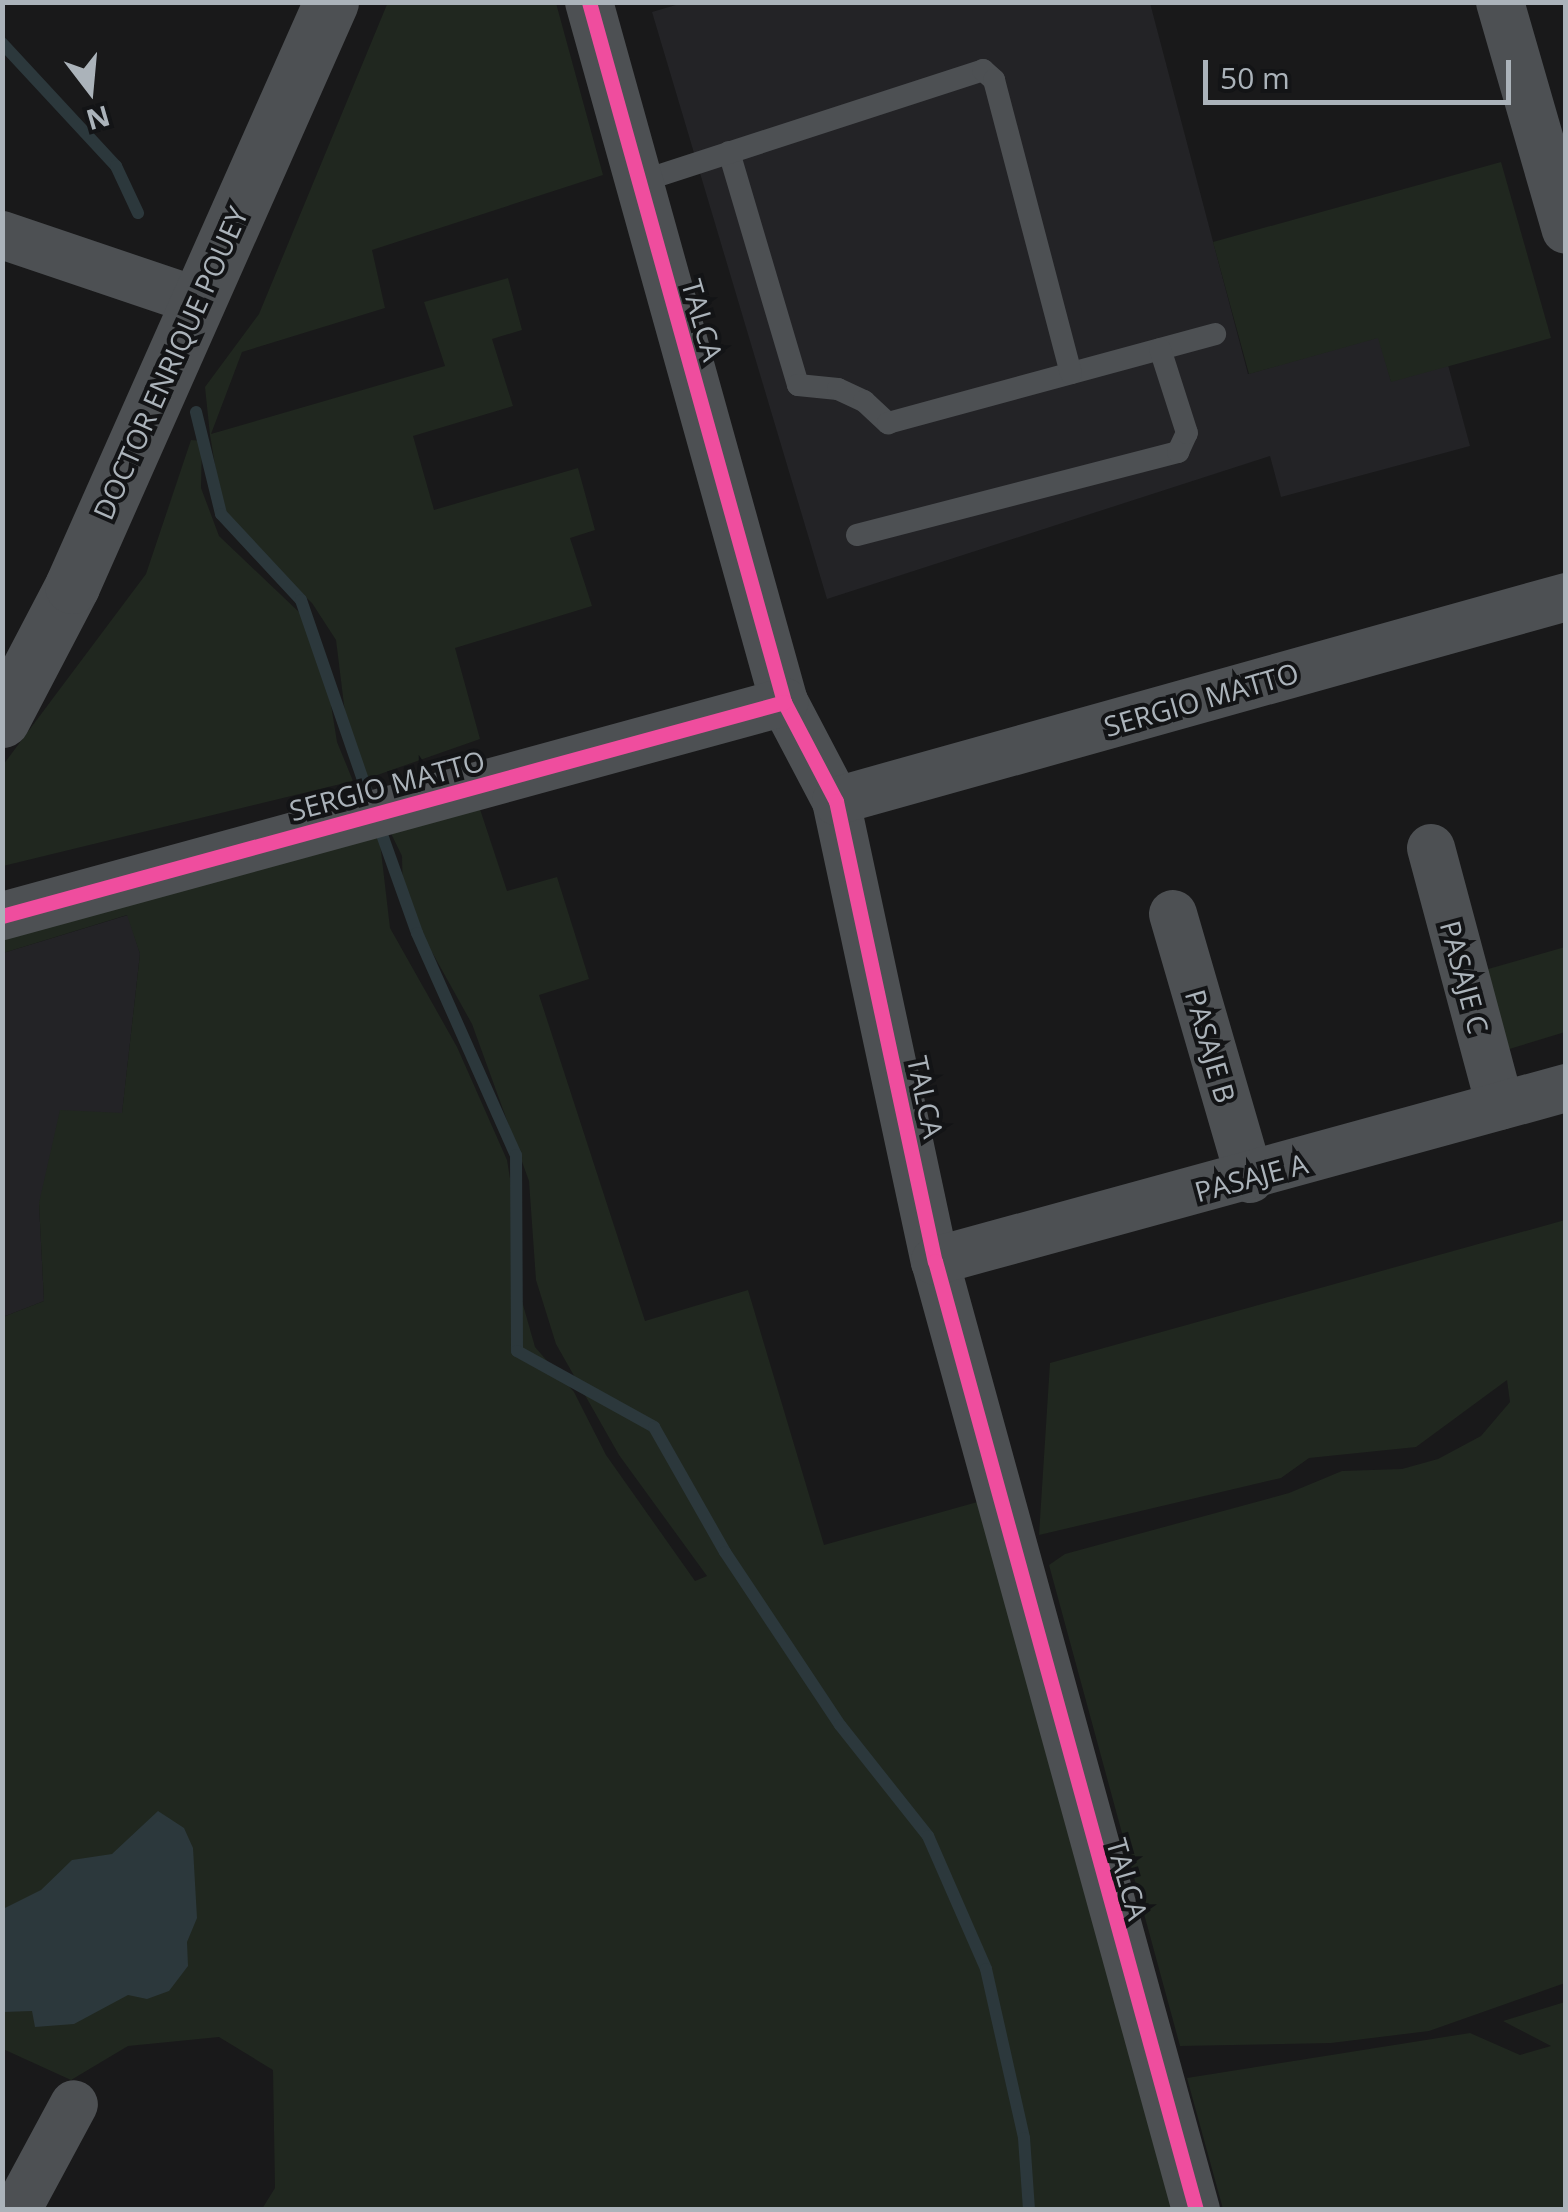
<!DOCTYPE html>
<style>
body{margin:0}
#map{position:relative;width:1568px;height:2212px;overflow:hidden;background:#19191a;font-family:"Open Sans",sans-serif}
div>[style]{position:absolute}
.built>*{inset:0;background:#232326}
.green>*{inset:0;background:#20271f}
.water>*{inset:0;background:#2c383c}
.stream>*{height:12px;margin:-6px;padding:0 6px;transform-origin:6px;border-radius:6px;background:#2c383c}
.service>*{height:22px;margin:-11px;padding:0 11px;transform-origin:11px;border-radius:11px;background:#4d5053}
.minor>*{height:48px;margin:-24px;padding:0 24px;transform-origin:24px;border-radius:24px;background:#4d5053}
.tertiary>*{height:55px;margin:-27.5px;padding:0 27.5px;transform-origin:27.5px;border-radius:27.5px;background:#4d5053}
.cycleway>*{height:15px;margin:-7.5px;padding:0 7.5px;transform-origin:7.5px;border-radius:7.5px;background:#ef4d9e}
span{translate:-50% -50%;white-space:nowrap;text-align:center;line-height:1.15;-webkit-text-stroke:8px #131416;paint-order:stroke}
.street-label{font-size:28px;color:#abb3ba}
.frame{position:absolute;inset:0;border:5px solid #abb3ba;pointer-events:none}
.north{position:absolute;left:40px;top:40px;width:100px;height:100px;-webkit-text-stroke:8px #131416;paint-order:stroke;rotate:164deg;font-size:28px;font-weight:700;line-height:40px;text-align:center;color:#abb3ba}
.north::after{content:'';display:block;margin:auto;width:35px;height:45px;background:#abb3ba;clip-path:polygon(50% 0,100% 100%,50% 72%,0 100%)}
.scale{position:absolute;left:1203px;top:60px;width:308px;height:45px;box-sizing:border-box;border:5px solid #abb3ba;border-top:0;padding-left:12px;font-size:30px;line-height:35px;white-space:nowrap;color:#abb3ba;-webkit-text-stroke:8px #131416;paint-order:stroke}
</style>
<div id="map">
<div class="built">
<i style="clip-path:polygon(686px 2px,1150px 3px,1248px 374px,1379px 337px,1391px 381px,1448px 365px,1470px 446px,1281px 497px,1270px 456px,827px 599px,652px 12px)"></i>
<i style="clip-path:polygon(128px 915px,140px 954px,122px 1114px,39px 1203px,44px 1301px,3px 1317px,3px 953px)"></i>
</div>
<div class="green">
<i style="clip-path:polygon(388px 2px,556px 3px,603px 175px,372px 250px,385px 308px,242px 352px,211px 434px,445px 366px,424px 302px,508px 278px,522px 330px,492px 339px,513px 406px,413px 436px,434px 510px,578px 468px,595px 530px,570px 538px,592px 606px,455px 648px,480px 739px,366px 779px,349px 745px,336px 640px,312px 603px,237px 532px,221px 501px,210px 435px,205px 387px,259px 314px)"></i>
<i style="clip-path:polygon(1501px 162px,1551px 338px,1391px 382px,1378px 338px,1249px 374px,1213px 242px)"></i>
<i style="clip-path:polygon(191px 440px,202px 441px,201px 488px,219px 536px,300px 613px,323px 655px,337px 742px,353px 781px,3px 866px,3px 765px,146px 574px)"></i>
<i style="clip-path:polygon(473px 788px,507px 891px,557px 877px,589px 979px,539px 995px,645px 1321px,748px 1290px,824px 1545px,981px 1501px,1180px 2209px,262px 2209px,275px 2188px,273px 2070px,219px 2037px,128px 2046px,71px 2080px,3px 2049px,3px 1317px,44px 1301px,39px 1203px,60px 1110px,122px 1113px,140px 954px,127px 915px,3px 953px,2px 916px,379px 834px,390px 928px,457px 1047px,507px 1160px,519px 1235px,518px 1287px,535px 1347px,574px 1392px,606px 1455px,695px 1581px,707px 1576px,619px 1455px,556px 1344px,536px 1280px,529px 1181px,472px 1024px,403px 900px,402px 856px,381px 813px)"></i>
<i style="clip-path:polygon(1565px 947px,1565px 1032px,1506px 1050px,1467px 975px)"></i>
<i style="clip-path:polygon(1565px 1220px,1565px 1983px,1429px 2031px,1331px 2043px,1180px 2046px,1049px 1565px,1065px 1554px,1289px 1493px,1342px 1471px,1402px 1469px,1438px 1459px,1481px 1436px,1510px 1402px,1507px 1380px,1416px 1447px,1309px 1458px,1281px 1478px,1039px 1535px,1050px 1363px)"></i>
<i style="clip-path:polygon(1565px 2002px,1565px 2209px,1223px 2209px,1187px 2078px,1470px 2033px,1520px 2055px,1551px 2046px,1503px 2021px)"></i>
</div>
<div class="water">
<i style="clip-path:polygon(158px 1811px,184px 1828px,193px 1848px,197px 1918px,187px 1942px,188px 1966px,169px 1991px,147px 1999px,128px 1995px,74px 2024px,35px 2027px,32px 2011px,3px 2012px,3px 1909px,41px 1890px,72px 1860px,112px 1854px)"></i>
</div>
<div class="stream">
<i style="left:2px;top:43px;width:168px;rotate:47.2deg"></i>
<i style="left:116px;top:166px;width:52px;rotate:64.9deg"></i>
<i style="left:196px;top:412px;width:105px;rotate:76.2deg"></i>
<i style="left:221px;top:514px;width:117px;rotate:47.1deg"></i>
<i style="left:301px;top:600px;width:208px;rotate:71deg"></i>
<i style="left:380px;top:829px;width:110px;rotate:70.4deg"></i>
<i style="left:417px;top:933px;width:243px;rotate:66deg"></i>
<i style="left:516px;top:1155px;width:196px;rotate:89.7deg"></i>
<i style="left:517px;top:1351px;width:157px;rotate:29deg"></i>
<i style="left:654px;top:1427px;width:144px;rotate:60.4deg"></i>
<i style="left:725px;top:1552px;width:208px;rotate:56.4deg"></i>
<i style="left:840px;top:1725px;width:142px;rotate:51.6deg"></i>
<i style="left:928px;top:1836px;width:145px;rotate:66.4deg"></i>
<i style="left:986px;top:1969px;width:173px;rotate:77.3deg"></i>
<i style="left:1024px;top:2138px;width:72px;rotate:86deg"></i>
</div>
<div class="service">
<i style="left:729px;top:152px;width:243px;rotate:73.5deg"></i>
<i style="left:798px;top:385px;width:40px;rotate:5.7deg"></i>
<i style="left:838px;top:389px;width:29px;rotate:25deg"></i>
<i style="left:864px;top:401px;width:33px;rotate:43deg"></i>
<i style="left:888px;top:423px;width:339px;rotate:-15.2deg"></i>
<i style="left:639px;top:182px;width:362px;rotate:-18deg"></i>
<i style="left:983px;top:70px;width:15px;rotate:42deg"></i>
<i style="left:994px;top:80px;width:303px;rotate:75.3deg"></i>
<i style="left:857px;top:535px;width:332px;rotate:-14.5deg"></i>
<i style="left:1178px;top:452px;width:21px;rotate:-65deg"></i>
<i style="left:1187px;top:433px;width:88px;rotate:-107.8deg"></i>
</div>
<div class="minor">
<i style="left:589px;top:2px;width:727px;rotate:74.43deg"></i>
<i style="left:784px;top:702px;width:112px;rotate:62.3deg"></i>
<i style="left:836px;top:801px;width:471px;rotate:77.9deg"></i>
<i style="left:935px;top:1261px;width:984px;rotate:74.62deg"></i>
<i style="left:1500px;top:2px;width:237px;rotate:73.9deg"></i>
<i style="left:2px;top:235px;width:206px;rotate:18.7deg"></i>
<i style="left:836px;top:801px;width:758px;rotate:-15.61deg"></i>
<i style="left:1431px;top:848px;width:267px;rotate:75deg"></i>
<i style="left:1173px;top:914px;width:276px;rotate:73.8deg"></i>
<i style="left:2px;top:916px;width:811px;rotate:-15.3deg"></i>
<i style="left:935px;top:1261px;width:654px;rotate:-15.33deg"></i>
<i style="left:17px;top:2210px;width:120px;rotate:-61.7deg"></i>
</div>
<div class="tertiary">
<i style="left:2px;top:720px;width:151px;rotate:-62.4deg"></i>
<i style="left:72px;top:586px;width:639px;rotate:-66.08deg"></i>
</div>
<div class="cycleway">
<i style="left:589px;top:2px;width:727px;rotate:74.43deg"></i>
<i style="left:784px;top:702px;width:112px;rotate:62.3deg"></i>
<i style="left:836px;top:801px;width:471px;rotate:77.9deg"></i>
<i style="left:935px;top:1261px;width:984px;rotate:74.62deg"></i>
<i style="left:2px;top:916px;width:811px;rotate:-15.3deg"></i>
</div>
<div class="street-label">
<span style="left:703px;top:320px;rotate:74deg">TALCA</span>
<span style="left:170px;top:363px;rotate:-66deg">DOCTOR ENRIQUE POUEY</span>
<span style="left:1201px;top:699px;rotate:-16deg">SERGIO MATTO</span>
<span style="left:387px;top:785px;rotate:-15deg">SERGIO MATTO</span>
<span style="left:1465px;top:977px;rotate:75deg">PASAJE C</span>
<span style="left:1211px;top:1046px;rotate:74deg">PASAJE B</span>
<span style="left:926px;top:1097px;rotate:78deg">TALCA</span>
<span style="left:1251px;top:1177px;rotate:-15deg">PASAJE A</span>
<span style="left:1128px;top:1879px;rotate:74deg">TALCA</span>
</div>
<div class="frame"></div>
<div class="north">N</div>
<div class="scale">50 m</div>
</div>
